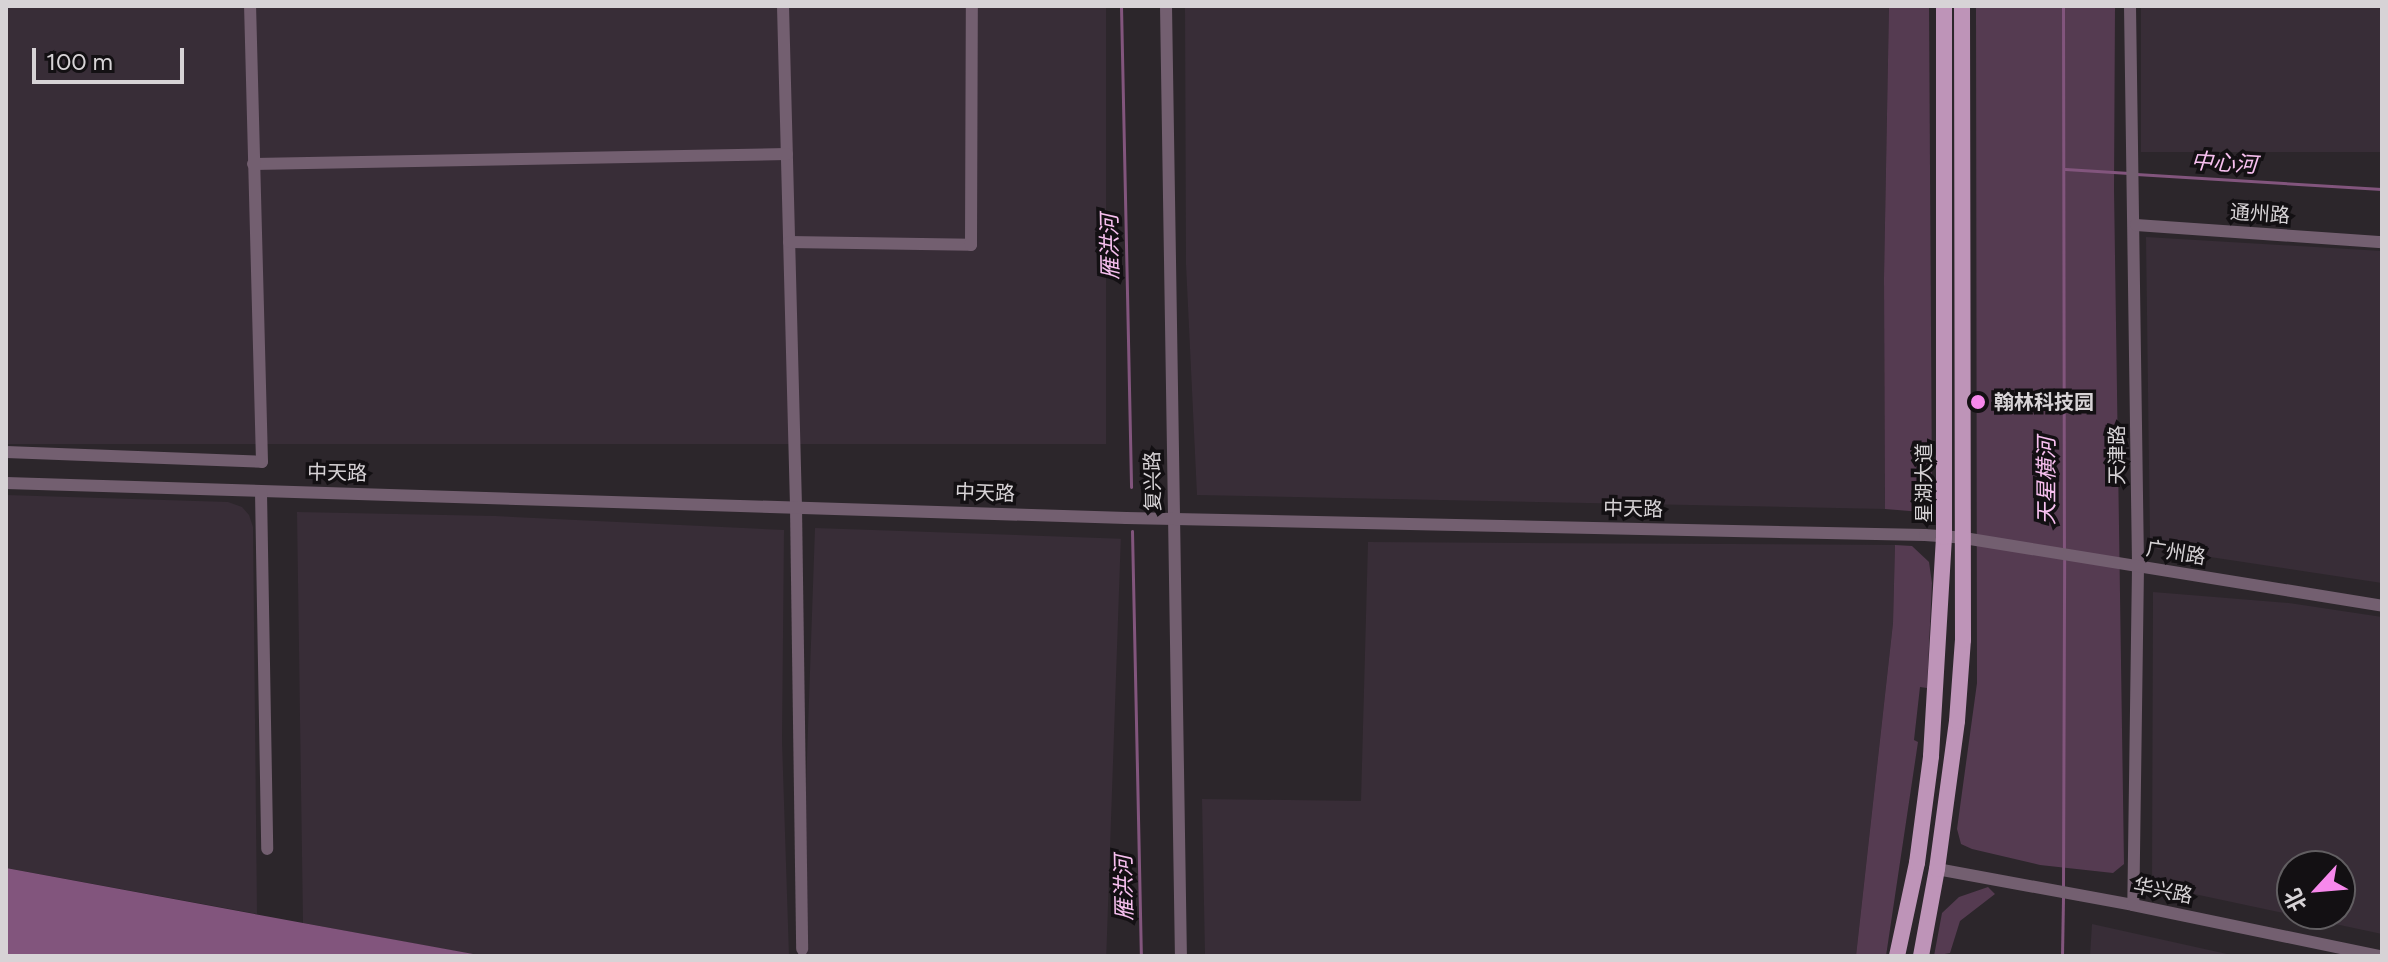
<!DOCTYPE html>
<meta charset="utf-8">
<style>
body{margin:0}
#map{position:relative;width:2388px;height:962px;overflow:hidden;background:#2c262b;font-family:Figtree,"Noto Sans SC",sans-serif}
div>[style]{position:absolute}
.built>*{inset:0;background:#382d37;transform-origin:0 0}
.green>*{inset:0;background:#553b51}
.water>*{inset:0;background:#82557d}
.stream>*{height:3px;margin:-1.5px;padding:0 1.5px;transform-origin:1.5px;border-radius:1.5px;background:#82557d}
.minor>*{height:12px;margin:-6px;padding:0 6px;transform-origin:6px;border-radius:6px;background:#735f70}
.major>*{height:16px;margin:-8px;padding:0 8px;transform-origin:8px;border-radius:8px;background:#be94b8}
.dots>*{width:22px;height:22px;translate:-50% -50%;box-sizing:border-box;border:4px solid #131013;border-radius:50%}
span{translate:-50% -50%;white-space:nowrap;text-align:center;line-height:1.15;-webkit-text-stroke:7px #131013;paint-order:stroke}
.street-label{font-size:20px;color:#d7d3d6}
.poi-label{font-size:20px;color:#d7d3d6;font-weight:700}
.left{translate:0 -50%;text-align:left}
.water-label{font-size:22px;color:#f8c0f0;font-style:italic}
.frame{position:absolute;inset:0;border:8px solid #d7d3d6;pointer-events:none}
.north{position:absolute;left:2276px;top:850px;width:80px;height:80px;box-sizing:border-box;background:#131013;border:2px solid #615e61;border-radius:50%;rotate:244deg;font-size:22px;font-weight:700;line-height:32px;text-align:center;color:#d7d3d6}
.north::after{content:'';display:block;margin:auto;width:28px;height:36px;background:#f788ec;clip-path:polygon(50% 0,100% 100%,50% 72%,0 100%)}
.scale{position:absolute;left:32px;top:48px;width:152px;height:36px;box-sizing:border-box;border:4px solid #d7d3d6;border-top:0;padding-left:10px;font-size:24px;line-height:28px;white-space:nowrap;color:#d7d3d6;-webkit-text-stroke:6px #131013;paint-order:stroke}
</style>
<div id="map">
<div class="built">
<i style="left:6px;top:6px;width:1100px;height:438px"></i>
<i style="clip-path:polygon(1185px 6px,1889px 6px,1884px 278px,1885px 509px,1197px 495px,1186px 264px)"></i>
<i style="left:2141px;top:6px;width:240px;height:146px"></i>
<i style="clip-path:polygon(2146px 237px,2382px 251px,2382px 583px,2157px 549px,2150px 542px)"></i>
<i style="clip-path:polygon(6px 495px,228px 502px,242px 507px,249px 515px,253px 527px,257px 914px,6px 868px)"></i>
<i style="clip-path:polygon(297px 512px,495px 516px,784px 530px,782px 741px,789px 956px,481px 956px,303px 923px)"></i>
<i style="left:815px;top:528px;width:306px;height:428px;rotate:2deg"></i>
<i style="clip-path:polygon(1368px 542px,1895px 545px,1893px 623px,1856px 956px,1205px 956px,1202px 799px,1361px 801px)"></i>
<i style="clip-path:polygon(evenodd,2153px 592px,2289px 603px,2382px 617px,2382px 934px,2152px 885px,2153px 592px,2292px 866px,2340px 866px,2340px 914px,2292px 914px,2292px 866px)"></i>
<i style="clip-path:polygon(2092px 924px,2236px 956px,2090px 956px)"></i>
</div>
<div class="green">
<i style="clip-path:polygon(1889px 6px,1929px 6px,1932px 494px,1922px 512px,1885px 509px,1884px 278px)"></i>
<i style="clip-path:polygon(1976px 6px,2115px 6px,2114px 189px,2124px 864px,2113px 873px,2040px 865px,1972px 849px,1961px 844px,1957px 829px,1977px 683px)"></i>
<i style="clip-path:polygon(1895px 545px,1912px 546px,1929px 562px,1932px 583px,1927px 688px,1920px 687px,1914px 740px,1918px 742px,1886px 956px,1856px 956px,1893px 623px)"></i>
<i style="clip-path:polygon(1988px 887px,1995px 894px,1960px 921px,1950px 953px,1934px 956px,1942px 913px,1959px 897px)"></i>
</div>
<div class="water">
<i style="clip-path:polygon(6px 868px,303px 923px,484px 956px,6px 956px)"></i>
</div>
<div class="stream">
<i style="left:1121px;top:6px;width:481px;rotate:88.8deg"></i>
<i style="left:2063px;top:6px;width:546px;rotate:89.9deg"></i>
<i style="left:2065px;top:169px;width:64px;rotate:3.6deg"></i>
<i style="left:2136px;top:174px;width:246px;rotate:3.5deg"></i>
<i style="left:1132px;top:531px;width:425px;rotate:88.8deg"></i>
<i style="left:2063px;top:888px;width:328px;rotate:-89.8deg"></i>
<i style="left:2062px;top:956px;width:60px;rotate:-89deg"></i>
</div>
<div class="minor">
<i style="left:783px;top:6px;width:501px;rotate:88.51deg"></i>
<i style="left:796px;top:507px;width:442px;rotate:89.2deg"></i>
<i style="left:1166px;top:6px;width:950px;rotate:89.1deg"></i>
<i style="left:2130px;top:6px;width:561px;rotate:89.18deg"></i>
<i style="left:2138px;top:567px;width:338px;rotate:90.8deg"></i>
<i style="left:253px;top:164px;width:534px;rotate:-1.07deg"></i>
<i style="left:2136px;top:225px;width:247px;rotate:4deg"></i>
<i style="left:789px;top:242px;width:182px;rotate:0.9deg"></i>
<i style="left:971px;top:245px;width:239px;rotate:-89.8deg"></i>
<i style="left:6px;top:452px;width:256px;rotate:2.2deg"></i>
<i style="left:262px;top:462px;width:456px;rotate:-91.5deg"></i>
<i style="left:6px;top:483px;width:1121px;rotate:1.79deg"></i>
<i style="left:1126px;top:518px;width:799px;rotate:1.22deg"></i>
<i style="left:1925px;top:535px;width:39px;rotate:4deg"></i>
<i style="left:1964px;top:538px;width:423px;rotate:9.2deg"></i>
<i style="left:261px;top:492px;width:357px;rotate:89deg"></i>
<i style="left:1937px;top:869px;width:199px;rotate:10.4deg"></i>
<i style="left:2133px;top:905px;width:251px;rotate:11.7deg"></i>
</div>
<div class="major">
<i style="left:1897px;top:956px;width:95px;rotate:-77.9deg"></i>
<i style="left:1917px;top:863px;width:108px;rotate:-82.5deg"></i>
<i style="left:1931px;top:756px;width:219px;rotate:-86.6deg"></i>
<i style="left:1944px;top:537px;width:531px;rotate:-90deg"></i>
<i style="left:1921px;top:956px;width:88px;rotate:-79.6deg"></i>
<i style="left:1937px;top:869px;width:149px;rotate:-82.3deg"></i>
<i style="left:1957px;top:721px;width:81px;rotate:-85.8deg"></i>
<i style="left:1963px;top:640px;width:634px;rotate:-90.09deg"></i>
</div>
<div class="dots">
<i style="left:1978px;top:402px;background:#f788ec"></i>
</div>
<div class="street-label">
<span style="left:2260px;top:214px;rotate:4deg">通州路</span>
<span style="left:2117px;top:455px;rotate:-90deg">天津路</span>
<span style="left:337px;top:473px;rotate:1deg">中天路</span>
<span style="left:1153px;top:481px;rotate:-91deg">复兴路</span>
<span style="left:1924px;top:483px;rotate:-90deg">星湖大道</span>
<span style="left:985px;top:493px;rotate:2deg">中天路</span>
<span style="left:1633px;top:509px;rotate:1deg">中天路</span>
<span style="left:2176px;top:553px;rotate:9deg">广州路</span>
<span style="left:2163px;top:891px;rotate:11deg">华兴路</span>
</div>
<div class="poi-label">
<span class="left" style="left:1994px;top:402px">翰林科技园</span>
</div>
<div class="water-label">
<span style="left:2224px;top:163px;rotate:4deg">中心河</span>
<span style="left:1110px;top:247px;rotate:-91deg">雁洪河</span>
<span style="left:2047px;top:481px;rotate:-90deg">天星横河</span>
<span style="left:1124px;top:888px;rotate:-91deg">雁洪河</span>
</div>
<div class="frame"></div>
<div class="north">北</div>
<div class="scale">100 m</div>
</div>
